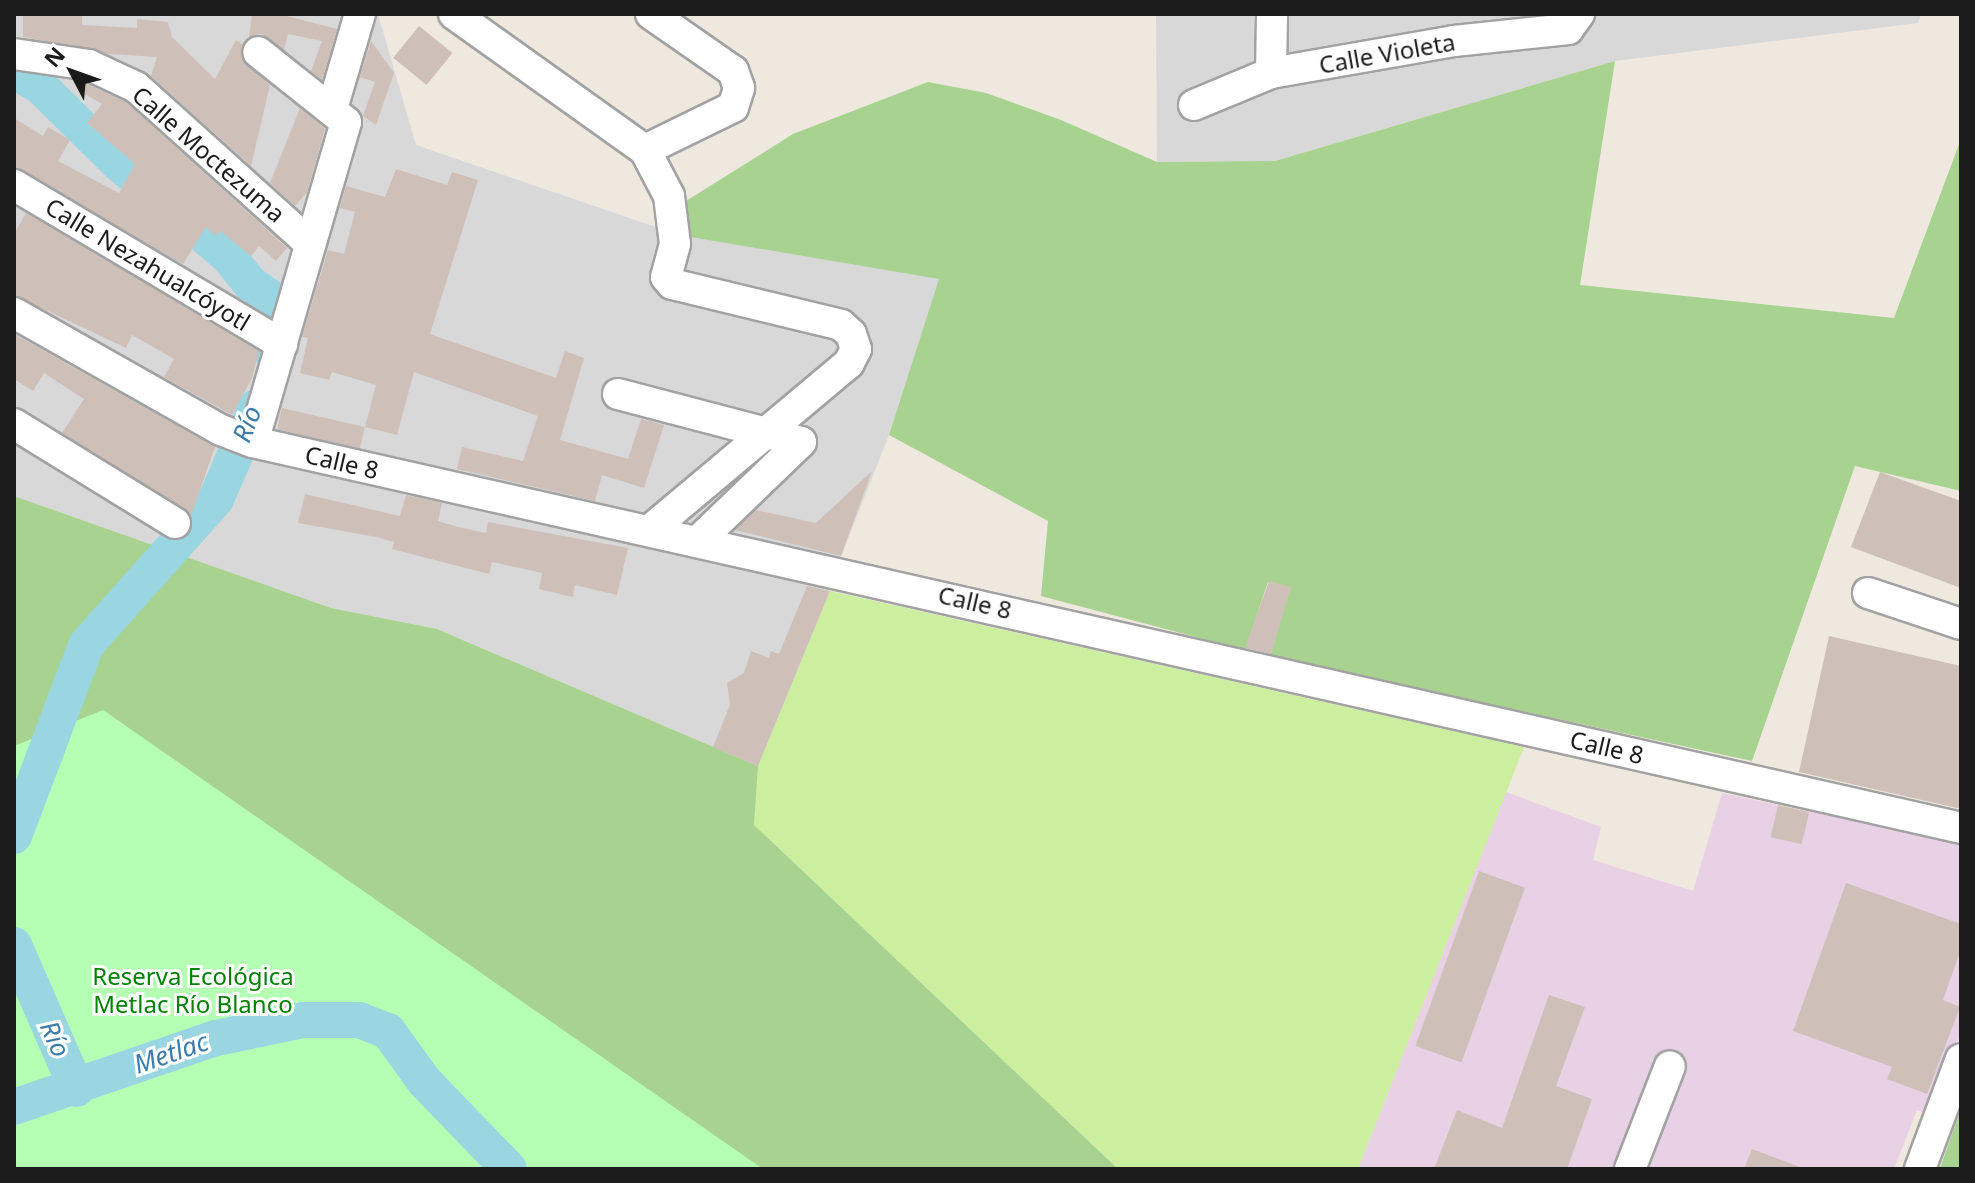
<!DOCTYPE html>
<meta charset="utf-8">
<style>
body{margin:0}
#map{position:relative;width:1975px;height:1183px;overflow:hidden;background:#eee8df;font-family:"Noto Sans",sans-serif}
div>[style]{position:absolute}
.residential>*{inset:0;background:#d9d8d8}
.industrial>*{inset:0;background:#e8d0e5}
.grass>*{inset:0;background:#cbef9e}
.forest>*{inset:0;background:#a7d28f}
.park>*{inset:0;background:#b5ffb5}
.river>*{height:36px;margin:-18px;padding:0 18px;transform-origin:18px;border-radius:18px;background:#9ad6e1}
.building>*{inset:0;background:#cec0b8;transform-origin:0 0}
.roads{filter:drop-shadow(2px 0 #a2a2a2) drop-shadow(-2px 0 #a2a2a2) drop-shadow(0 2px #a2a2a2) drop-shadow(0 -2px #a2a2a2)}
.minor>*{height:30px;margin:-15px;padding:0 15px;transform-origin:15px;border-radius:15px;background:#fff}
span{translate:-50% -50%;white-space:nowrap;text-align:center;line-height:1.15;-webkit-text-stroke:6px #fff;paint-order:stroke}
.street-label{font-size:24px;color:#1b1b1b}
.park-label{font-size:24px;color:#008102}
.water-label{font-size:26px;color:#3d7bab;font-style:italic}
.frame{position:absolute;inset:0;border:16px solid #1b1b1b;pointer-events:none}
.north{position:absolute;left:32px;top:32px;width:80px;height:80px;-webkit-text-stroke:6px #fff;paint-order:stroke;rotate:311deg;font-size:22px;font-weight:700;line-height:32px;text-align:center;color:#1b1b1b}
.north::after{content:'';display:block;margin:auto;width:28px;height:36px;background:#1b1b1b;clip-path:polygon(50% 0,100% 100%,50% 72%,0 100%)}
</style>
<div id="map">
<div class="residential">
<i style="clip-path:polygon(14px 14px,378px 14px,416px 145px,679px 235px,940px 279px,889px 435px,758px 766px,437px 629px,331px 608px,14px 496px)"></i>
<i style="clip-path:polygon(1156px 14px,1921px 14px,1918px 23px,1615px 61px,1275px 161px,1157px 162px)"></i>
</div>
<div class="industrial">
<i style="clip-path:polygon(1506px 792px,1601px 827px,1593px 860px,1693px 891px,1722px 793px,1961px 843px,1961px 1032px,1930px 1116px,1917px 1110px,1894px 1169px,1358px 1169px)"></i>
</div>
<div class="grass">
<i style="clip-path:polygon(830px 591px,1524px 747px,1358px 1169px,1118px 1169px,754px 825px,758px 766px)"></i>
</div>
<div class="forest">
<i style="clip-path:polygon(1615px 61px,1580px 285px,1894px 318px,1961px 139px,1961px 491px,1855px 466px,1752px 761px,1270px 657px,1290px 587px,1268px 582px,1245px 650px,1041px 596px,1048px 521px,889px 435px,939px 279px,679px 235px,678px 206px,793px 134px,928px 82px,986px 93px,1061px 120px,1157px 162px,1275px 161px)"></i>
<i style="clip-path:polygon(14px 496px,331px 608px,437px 629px,758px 766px,754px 825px,1118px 1169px,14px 1169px)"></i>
<i style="clip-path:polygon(1961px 1109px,1961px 1169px,1941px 1169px,1940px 1168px)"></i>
</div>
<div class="park">
<i style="clip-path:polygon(103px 710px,763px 1169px,14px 1169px,14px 746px)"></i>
</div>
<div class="river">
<i style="left:14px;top:71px;width:30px;rotate:30deg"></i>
<i style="left:40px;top:86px;width:108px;rotate:44.6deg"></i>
<i style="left:117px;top:162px;width:145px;rotate:40.3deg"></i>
<i style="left:228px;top:256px;width:36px;rotate:51deg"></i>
<i style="left:251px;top:284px;width:37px;rotate:35deg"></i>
<i style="left:281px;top:305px;width:46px;rotate:103.7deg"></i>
<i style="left:14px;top:836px;width:204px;rotate:-69.3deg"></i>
<i style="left:86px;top:645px;width:195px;rotate:-48.3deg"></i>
<i style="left:216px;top:499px;width:100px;rotate:-66.5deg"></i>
<i style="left:14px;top:945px;width:157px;rotate:66.4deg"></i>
<i style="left:14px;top:1107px;width:213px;rotate:-18.9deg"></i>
<i style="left:216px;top:1038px;width:90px;rotate:-11.6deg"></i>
<i style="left:304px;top:1020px;width:55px"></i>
<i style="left:359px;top:1020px;width:31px;rotate:21deg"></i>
<i style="left:388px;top:1031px;width:62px;rotate:54.2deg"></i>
<i style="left:424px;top:1081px;width:122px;rotate:46deg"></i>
</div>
<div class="building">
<i style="clip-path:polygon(82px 14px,82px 25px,137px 28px,137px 19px,168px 22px,172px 37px,215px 79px,236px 40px,242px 44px,242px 59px,270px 85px,251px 166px,151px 76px,157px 57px,109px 54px,23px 37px,23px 15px)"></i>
<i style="clip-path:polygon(252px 14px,279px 14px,337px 29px,322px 80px,311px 71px,322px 41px,288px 34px,284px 50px,261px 34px,249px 37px)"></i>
<i style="left:419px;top:26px;width:43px;height:41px;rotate:39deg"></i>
<i style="clip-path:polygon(371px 41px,394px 73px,376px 125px,363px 116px,375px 82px,360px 77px)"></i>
<i style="clip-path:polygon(85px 83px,126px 102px,287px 248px,276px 261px,259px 246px,251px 256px,220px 231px,216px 236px,206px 227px,183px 264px,14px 167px,14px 118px,43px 136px,48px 127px,70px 140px,58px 161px,119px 193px,135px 164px,87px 123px,102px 104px,79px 91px)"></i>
<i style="clip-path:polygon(300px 108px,325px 129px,307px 192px,295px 206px,270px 183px)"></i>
<i style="clip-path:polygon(396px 169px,447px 185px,452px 172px,478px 180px,430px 334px,556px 378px,565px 351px,584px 358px,560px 440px,628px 459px,641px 419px,664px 425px,644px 488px,602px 475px,595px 501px,457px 469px,462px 447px,523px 461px,538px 416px,414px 372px,397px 435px,365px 427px,376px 385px,332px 372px,329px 380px,300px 373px,308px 338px,302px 337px,328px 250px,344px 254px,355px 212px,340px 208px,346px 186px,385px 197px)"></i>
<i style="clip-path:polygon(26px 213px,259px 351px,252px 378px,232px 415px,164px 377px,174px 359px,132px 335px,126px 348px,14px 295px,14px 234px)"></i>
<i style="clip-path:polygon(14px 334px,215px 447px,191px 516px,62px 433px,84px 399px,44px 373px,33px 391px,14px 379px)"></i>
<i style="left:282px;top:408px;width:85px;height:22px;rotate:13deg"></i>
<i style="clip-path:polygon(872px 471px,841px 556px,735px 530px,756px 510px,816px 523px)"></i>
<i style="clip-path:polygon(1880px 472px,1961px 501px,1961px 588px,1851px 547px)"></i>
<i style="clip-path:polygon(305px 494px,400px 516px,406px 495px,442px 503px,438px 521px,458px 527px,486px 533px,488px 522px,628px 548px,617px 595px,575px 585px,573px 597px,539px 589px,542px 573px,492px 562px,489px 574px,392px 549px,394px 542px,376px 537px,298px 523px)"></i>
<i style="clip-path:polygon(1269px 581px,1291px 587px,1271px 654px,1245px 648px)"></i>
<i style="clip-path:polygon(807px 586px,830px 591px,758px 766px,713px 747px,730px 705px,727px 683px,744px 673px,751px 651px,769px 658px,771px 651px,779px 654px)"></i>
<i style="clip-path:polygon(1829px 636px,1961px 666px,1961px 809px,1799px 772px)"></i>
<i style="left:1778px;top:805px;width:32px;height:33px;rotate:13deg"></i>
<i style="left:1479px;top:871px;width:49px;height:186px;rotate:20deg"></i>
<i style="clip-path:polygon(1846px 883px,1961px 924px,1961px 949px,1943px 1000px,1960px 1007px,1927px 1094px,1887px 1079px,1892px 1067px,1793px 1031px)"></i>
<i style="clip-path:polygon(1549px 995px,1585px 1007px,1556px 1086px,1592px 1099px,1567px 1169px,1434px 1169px,1457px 1110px,1502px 1128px)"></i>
<i style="clip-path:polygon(1752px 1149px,1800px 1167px,1800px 1169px,1744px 1169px)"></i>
</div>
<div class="roads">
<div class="minor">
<i style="left:454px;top:14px;width:234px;rotate:35.5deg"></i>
<i style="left:645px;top:150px;width:52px;rotate:62.4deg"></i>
<i style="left:669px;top:196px;width:48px;rotate:82.9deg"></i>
<i style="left:675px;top:244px;width:34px;rotate:105deg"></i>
<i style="left:666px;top:277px;width:9px;rotate:49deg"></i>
<i style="left:672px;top:284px;width:174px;rotate:13.6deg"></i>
<i style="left:841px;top:325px;width:13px;rotate:42deg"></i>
<i style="left:851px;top:334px;width:16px;rotate:72deg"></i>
<i style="left:856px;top:349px;width:16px;rotate:117deg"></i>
<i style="left:849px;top:363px;width:261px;rotate:140deg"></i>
<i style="left:14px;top:54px;width:76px;rotate:8.3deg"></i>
<i style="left:89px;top:65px;width:52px;rotate:25.1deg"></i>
<i style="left:136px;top:87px;width:230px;rotate:42deg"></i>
<i style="left:1271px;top:73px;width:59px;rotate:-89deg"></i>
<i style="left:1194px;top:105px;width:83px;rotate:-22.6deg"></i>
<i style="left:1271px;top:73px;width:186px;rotate:-9.9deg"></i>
<i style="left:1454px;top:41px;width:115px;rotate:-6deg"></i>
<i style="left:1568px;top:29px;width:19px;rotate:-54deg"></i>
<i style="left:332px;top:109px;width:99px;rotate:-73.6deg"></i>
<i style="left:645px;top:150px;width:98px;rotate:-26deg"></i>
<i style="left:733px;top:107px;width:20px;rotate:-72deg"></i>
<i style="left:739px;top:88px;width:18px;rotate:-109deg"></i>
<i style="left:733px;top:71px;width:100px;rotate:-145.2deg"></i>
<i style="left:14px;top:185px;width:312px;rotate:30.7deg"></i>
<i style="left:14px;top:313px;width:238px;rotate:29.5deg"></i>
<i style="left:221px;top:430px;width:34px;rotate:21deg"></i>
<i style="left:253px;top:442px;width:1751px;rotate:12.73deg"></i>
<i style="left:618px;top:394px;width:189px;rotate:14.7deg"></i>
<i style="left:801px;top:442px;width:143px;rotate:136.1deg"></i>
<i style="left:14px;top:424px;width:189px;rotate:31.6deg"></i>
<i style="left:253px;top:442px;width:333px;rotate:-73.8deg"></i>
<i style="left:346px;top:122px;width:112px;rotate:-141.5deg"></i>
<i style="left:1868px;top:593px;width:98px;rotate:18.4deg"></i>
<i style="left:1630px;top:1169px;width:110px;rotate:-68.8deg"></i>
<i style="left:1920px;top:1169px;width:117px;rotate:-69.6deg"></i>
</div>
</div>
<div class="street-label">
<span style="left:1387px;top:53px;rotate:-10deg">Calle Violeta</span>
<span style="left:209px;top:154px;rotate:41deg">Calle Moctezuma</span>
<span style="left:148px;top:264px;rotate:31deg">Calle Nezahualcóyotl</span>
<span style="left:342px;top:462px;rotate:13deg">Calle 8</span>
<span style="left:975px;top:602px;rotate:13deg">Calle 8</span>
<span style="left:1607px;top:747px;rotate:13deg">Calle 8</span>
</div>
<div class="park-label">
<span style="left:193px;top:990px">Reserva Ecológica<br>Metlac Río Blanco</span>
</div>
<div class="water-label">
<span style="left:247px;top:424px;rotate:-69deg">Río</span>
<span style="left:55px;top:1039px;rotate:66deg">Río</span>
<span style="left:171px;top:1053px;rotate:-19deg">Metlac</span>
</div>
<div class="frame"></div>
<div class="north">N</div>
</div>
